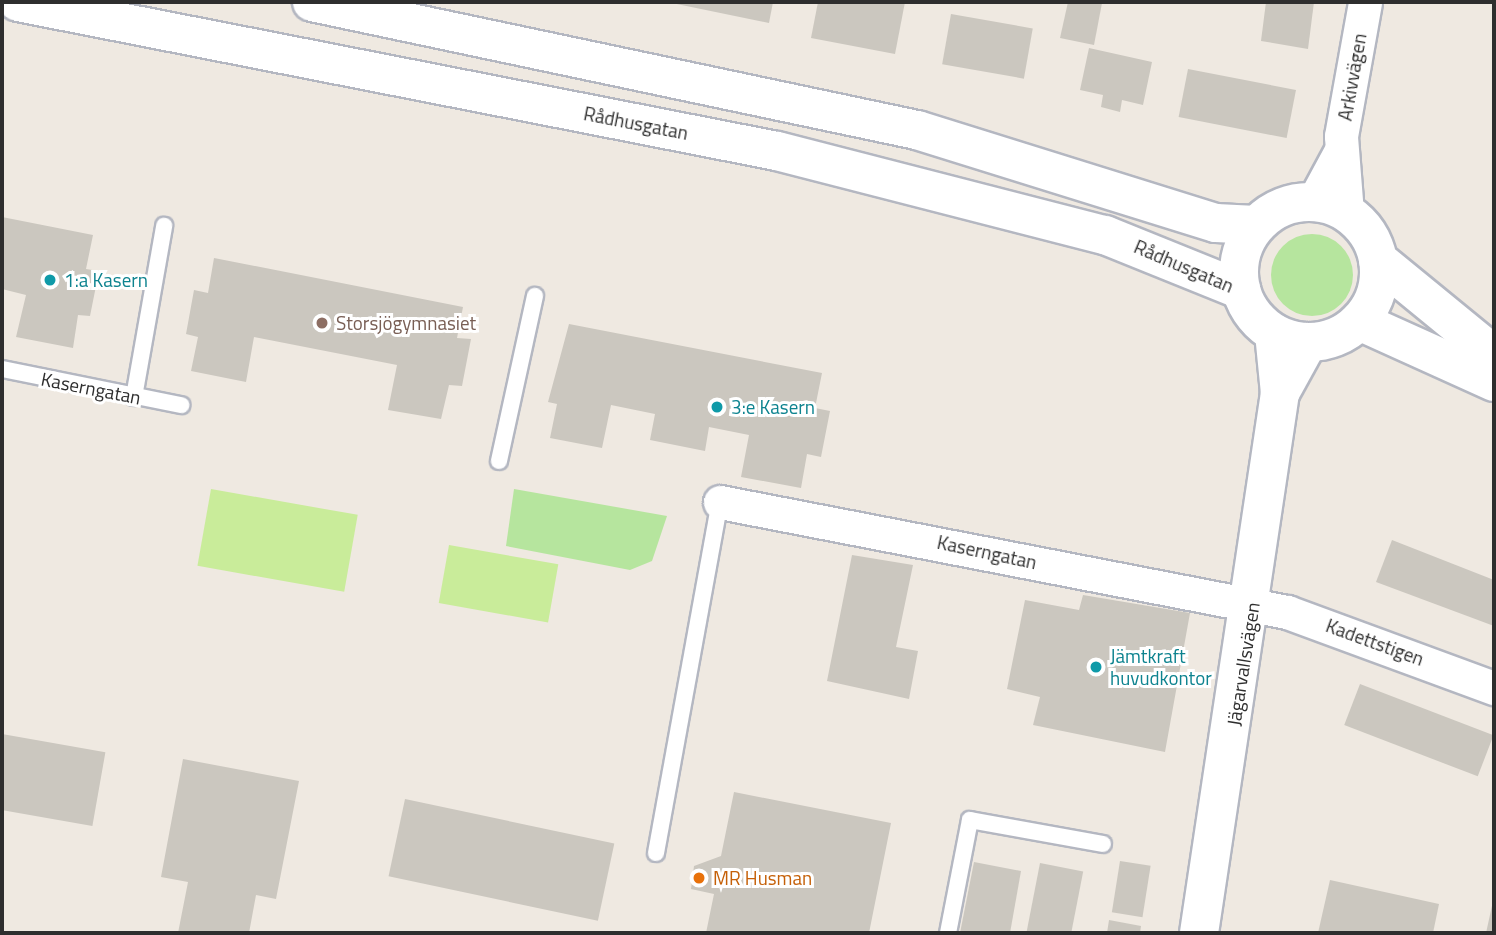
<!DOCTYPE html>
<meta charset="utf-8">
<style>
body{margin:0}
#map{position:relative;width:1496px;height:935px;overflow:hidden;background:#efe9e1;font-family:"Titillium Web",sans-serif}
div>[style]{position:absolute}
.green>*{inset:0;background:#b6e59e}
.round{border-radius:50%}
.pitch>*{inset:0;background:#c9ec9a;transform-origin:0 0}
.building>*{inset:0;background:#cbc7bf;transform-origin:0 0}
.roads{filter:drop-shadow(2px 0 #b4b7c1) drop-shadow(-2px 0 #b4b7c1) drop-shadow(0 2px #b4b7c1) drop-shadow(0 -2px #b4b7c1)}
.service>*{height:16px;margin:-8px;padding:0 8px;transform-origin:8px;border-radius:8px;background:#fff}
.minor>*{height:33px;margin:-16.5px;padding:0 16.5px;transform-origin:16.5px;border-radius:16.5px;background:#fff}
.tertiary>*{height:38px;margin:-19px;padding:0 19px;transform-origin:19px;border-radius:19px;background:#fff}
.secondary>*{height:38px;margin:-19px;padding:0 19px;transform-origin:19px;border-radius:19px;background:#fff}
.secondary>.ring{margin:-19px;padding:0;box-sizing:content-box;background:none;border:38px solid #fff;border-radius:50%}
.dots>*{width:19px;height:19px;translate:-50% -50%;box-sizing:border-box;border:4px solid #fff;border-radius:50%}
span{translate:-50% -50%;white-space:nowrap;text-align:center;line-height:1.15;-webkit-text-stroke:6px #fff;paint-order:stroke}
.street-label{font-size:19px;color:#2e2e2e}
.culture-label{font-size:19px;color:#0d838f}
.left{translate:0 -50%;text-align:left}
.education-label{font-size:19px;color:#785e54}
.food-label{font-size:19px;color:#c56008}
.frame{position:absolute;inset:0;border:4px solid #2e2e2e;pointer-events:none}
</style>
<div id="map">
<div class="green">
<i class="round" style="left:1271px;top:234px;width:82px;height:82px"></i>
<i style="clip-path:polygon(514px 489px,667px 516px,652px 561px,630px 570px,506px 546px)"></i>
</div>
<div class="pitch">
<i style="left:211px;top:489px;width:149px;height:78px;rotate:10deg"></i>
<i style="left:449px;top:545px;width:111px;height:59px;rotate:10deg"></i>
</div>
<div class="building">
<i style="clip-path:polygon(667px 2px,773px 2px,769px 23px)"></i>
<i style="clip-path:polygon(818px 2px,905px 2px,895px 54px,811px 38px)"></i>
<i style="clip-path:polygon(1068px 2px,1102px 3px,1094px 45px,1060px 38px)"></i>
<i style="clip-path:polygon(1266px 2px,1314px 2px,1308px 49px,1261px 41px)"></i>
<i style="left:951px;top:14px;width:83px;height:51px;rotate:10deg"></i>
<i style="clip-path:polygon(1089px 48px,1152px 62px,1143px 105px,1122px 100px,1120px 112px,1101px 107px,1103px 95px,1080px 90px)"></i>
<i style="left:1188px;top:69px;width:110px;height:49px;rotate:11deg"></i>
<i style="clip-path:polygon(2px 217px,93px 235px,86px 269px,99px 271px,90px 316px,78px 315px,73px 348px,16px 337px,26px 295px,2px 289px)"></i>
<i style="clip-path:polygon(214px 258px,463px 307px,457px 338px,471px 339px,462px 386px,449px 385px,441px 419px,388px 410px,397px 365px,254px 337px,246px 382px,191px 371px,198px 337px,186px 334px,194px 290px,208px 293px)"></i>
<i style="clip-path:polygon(569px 324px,822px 373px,815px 408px,830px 411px,821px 457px,807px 454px,801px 488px,741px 477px,749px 435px,709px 427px,705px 451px,650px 440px,655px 414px,611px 405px,602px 448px,550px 438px,557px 404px,548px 402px)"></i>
<i style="clip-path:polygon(1392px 540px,1494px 580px,1494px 626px,1376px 582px)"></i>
<i style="clip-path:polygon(852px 555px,913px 565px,896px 647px,918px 651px,909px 699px,827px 681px)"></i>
<i style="clip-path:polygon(1083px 595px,1190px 613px,1165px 752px,1033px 725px,1040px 697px,1007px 689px,1025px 600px,1079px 610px)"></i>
<i style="left:1360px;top:684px;width:143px;height:44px;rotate:21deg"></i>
<i style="left:2px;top:734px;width:105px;height:75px;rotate:10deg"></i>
<i style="clip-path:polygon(183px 759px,299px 781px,276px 899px,256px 895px,249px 933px,178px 933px,188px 882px,161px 877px)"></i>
<i style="clip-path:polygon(734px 792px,891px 823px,869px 933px,706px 933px,714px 894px,691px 889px,694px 866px,721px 856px)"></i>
<i style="left:405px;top:799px;width:214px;height:79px;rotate:12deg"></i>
<i style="left:1120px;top:861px;width:31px;height:52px;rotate:9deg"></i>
<i style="clip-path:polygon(974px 862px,1021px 871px,1010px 933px,960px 933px)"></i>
<i style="left:1040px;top:863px;width:44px;height:71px;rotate:11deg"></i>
<i style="clip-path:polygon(1330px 880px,1439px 904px,1433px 933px,1318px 933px)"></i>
<i style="clip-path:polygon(1493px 901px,1494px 933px,1486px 933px)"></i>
<i style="clip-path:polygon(1109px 920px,1141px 926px,1140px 933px,1107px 933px)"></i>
</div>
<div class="roads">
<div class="service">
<i style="left:2px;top:369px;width:183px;rotate:11.4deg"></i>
<i style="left:134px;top:397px;width:174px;rotate:-80deg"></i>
<i style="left:499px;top:461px;width:169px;rotate:-77.7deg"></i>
<i style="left:656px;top:853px;width:357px;rotate:-79.7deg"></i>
<i style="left:948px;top:933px;width:115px;rotate:-79deg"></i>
<i style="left:970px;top:820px;width:135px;rotate:10.2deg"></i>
</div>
<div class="minor">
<i style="left:1313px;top:202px;width:57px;rotate:-61.6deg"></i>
<i style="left:1347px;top:213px;width:77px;rotate:-94.5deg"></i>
<i style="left:1341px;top:136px;width:136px;rotate:-79.8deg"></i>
<i style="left:720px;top:502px;width:578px;rotate:10.98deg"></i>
<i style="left:1287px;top:612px;width:221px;rotate:20.2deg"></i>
</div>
<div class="tertiary">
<i style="left:1280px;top:393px;width:58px;rotate:-61.2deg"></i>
<i style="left:1199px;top:933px;width:546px;rotate:-81.47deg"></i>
<i style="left:1280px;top:393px;width:60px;rotate:-95.7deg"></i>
</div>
<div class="secondary">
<i style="left:18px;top:2px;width:773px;rotate:11.11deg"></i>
<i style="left:777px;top:151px;width:339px;rotate:14.4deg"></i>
<i style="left:1105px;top:235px;width:147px;rotate:22deg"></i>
<i style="left:312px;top:2px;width:618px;rotate:11.95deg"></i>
<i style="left:917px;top:130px;width:313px;rotate:17.3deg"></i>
<i style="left:1216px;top:223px;width:40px;rotate:2.9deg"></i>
<i class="ring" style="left:1239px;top:202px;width:102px;height:102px"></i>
<i style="left:1378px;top:260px;width:150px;rotate:39.3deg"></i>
<i style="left:1359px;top:321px;width:148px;rotate:24.3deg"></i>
</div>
</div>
<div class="dots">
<i style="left:50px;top:280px;background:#0f9aa8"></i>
<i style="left:322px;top:323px;background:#8d6e63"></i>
<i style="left:717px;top:407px;background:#0f9aa8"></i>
<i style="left:1096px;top:667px;background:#0f9aa8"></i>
<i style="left:699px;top:878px;background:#e8710a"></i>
</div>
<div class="street-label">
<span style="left:1352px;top:77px;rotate:-80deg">Arkivvägen</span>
<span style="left:636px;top:123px;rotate:11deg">Rådhusgatan</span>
<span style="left:1184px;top:266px;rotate:23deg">Rådhusgatan</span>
<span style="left:91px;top:388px;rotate:11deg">Kaserngatan</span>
<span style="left:987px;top:552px;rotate:12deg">Kaserngatan</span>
<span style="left:1375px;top:642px;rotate:20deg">Kadettstigen</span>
<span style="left:1243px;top:664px;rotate:-81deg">Jägarvallsvägen</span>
</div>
<div class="culture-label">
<span class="left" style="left:64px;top:280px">1:a Kasern</span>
<span class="left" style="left:731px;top:407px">3:e Kasern</span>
<span class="left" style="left:1110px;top:667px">Jämtkraft<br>huvudkontor</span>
</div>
<div class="education-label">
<span class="left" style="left:336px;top:323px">Storsjögymnasiet</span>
</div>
<div class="food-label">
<span class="left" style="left:713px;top:878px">MR Husman</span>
</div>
<div class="frame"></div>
</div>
